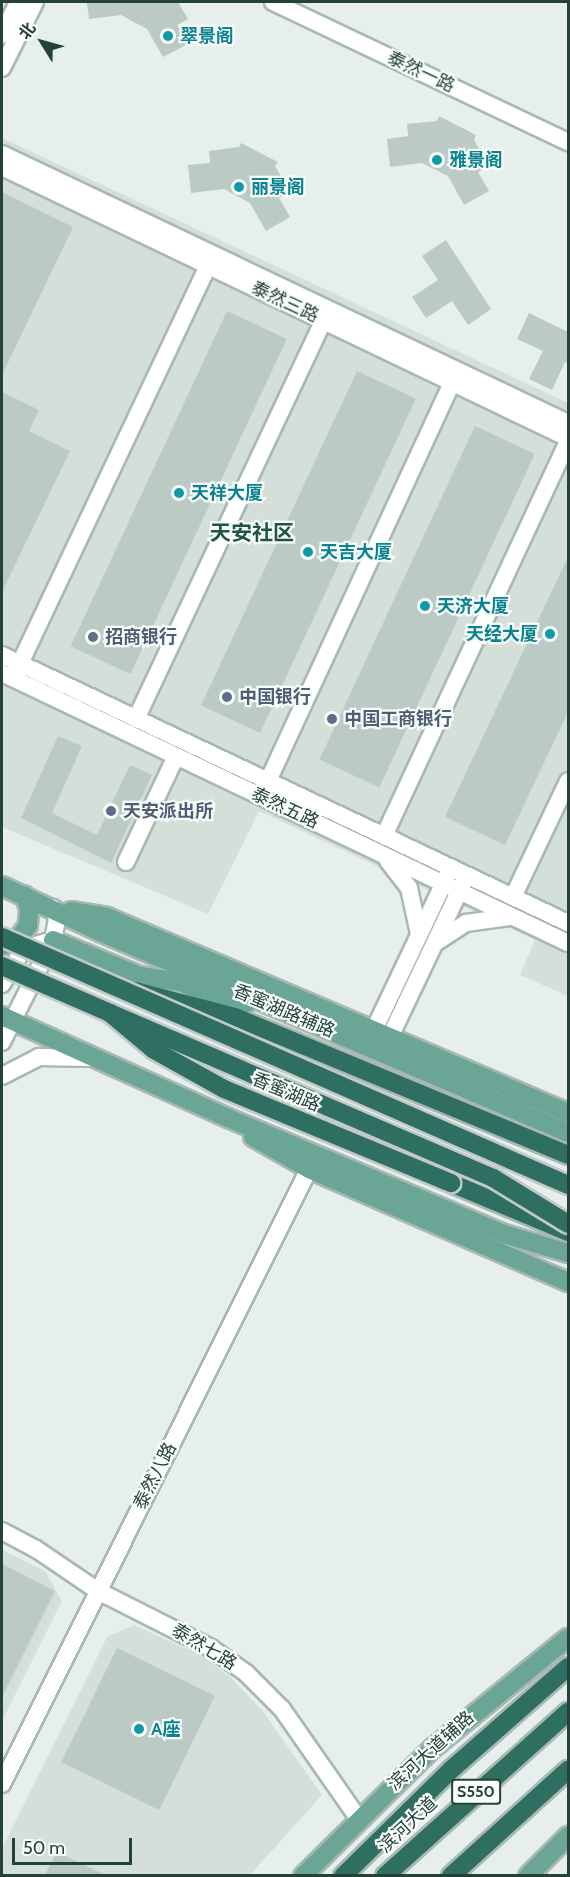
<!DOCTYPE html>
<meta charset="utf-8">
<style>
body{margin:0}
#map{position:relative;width:570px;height:1877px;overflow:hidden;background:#e6efeb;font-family:Cabin,"Noto Sans SC",sans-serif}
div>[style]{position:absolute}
.built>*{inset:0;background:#d4dfda}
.building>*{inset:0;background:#bbcac4;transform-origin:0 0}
.roads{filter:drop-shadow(2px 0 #a8b8b2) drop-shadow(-2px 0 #a8b8b2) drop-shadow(0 2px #a8b8b2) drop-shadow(0 -2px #a8b8b2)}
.minor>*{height:16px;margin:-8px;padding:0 8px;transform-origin:8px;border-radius:8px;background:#fff}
.major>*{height:18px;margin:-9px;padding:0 9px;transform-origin:9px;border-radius:9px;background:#6aa596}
.highway>*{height:18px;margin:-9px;padding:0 9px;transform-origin:9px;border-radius:9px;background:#2f6f62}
.bridges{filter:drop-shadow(2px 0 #c2cac8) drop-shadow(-2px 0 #c2cac8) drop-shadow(0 2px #c2cac8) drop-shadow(0 -2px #c2cac8)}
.highway-bridge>*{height:18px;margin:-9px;padding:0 9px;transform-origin:9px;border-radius:9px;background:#2f6f62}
.dots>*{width:16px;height:16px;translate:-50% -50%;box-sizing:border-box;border:3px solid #f7fbf9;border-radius:50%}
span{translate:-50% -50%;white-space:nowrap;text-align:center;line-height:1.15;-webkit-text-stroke:4.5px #f7fbf9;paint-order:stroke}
.shield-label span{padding:2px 4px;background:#f7fbf9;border:2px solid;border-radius:4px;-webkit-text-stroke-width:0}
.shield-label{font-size:16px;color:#24423a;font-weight:700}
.culture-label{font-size:18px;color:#0d838f;font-weight:700}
.left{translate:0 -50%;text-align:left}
.right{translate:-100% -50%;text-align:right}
.street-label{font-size:18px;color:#24423a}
.service-label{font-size:18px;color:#4e5e75;font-weight:700}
.quarter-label{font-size:21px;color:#1f5548;font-weight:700}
.frame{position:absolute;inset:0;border:3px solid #24423a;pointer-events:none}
.north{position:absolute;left:12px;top:12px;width:60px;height:60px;-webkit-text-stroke:4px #f7fbf9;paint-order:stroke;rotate:307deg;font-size:16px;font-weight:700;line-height:24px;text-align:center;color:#24423a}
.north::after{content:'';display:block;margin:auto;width:21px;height:27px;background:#24423a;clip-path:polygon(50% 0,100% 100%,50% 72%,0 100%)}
.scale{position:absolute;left:12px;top:1838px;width:120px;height:27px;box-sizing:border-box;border:3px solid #24423a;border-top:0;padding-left:8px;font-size:18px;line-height:21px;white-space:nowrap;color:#24423a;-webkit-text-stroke:4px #f7fbf9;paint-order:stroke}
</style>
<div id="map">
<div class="built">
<i style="clip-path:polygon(2px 138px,568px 403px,568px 996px,520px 975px,535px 940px,259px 811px,208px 914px,2px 827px)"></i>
<i style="clip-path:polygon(2px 1550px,45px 1571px,62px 1601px,2px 1721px)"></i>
<i style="clip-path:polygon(134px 1625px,203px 1656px,231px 1678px,262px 1710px,322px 1795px,250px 1875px,2px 1875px,2px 1849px,107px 1637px)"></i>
</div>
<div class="building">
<i style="clip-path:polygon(87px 2px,178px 2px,188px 19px,177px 25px,188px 44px,163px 57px,147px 29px,121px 15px,89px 19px)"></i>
<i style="clip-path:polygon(439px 116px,476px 135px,474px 140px,489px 166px,478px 172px,489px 191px,464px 205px,448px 176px,422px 163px,390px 167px,387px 139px,408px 136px,407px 124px,437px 121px)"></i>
<i style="clip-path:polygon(241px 143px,278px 162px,275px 166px,290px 192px,279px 198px,290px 217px,266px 231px,250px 203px,224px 189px,191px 193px,188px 165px,210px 163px,209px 151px,239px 147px)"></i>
<i style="clip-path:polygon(2px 192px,73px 227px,2px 375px)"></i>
<i style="clip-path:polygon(446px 240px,491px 309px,468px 325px,452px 301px,426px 318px,412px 297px,438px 280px,422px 256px)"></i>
<i style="left:227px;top:311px;width:66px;height:370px;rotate:25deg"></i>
<i style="clip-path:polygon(529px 313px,568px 332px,568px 363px,565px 362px,552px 390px,529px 379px,543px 351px,517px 339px)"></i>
<i style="left:357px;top:371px;width:65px;height:369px;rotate:25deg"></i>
<i style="clip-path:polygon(2px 392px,39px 410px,29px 431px,70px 451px,2px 592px)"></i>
<i style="left:475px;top:426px;width:66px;height:368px;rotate:25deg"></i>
<i style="clip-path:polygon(568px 557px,568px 712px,505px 845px,445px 817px)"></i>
<i style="clip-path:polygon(58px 736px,82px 746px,52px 813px,97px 835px,130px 765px,152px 775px,111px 863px,21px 818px)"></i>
<i style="clip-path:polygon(2px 1564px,55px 1591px,2px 1697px)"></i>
<i style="left:117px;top:1648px;width:109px;height:127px;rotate:26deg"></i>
<i style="clip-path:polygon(57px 1852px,105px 1875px,45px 1875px)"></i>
</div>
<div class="roads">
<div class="minor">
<i style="left:273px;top:2px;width:327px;rotate:25.4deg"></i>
<i style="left:2px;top:35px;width:37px;rotate:-64deg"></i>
<i style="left:2px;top:68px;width:74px;rotate:-63.4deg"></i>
<i style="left:2px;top:154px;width:627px;rotate:25.42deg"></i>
<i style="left:2px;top:167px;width:628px;rotate:25.59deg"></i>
<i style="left:2px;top:655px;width:626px;rotate:25.34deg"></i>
<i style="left:16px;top:672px;width:460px;rotate:-64.7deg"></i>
<i style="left:2px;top:673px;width:627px;rotate:25.5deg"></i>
<i style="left:136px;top:719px;width:440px;rotate:-64.8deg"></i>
<i style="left:268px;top:781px;width:439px;rotate:-65.2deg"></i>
<i style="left:384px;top:836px;width:436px;rotate:-65deg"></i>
<i style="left:388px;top:861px;width:34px;rotate:52deg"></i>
<i style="left:409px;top:888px;width:47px;rotate:77.7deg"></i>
<i style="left:126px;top:862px;width:117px;rotate:-64.7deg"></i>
<i style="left:513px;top:897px;width:128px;rotate:-64.6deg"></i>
<i style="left:435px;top:943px;width:37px;rotate:-33deg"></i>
<i style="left:466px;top:923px;width:44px;rotate:-7.8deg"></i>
<i style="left:2px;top:984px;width:42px;rotate:-58.6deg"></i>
<i style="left:24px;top:948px;width:30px;rotate:-15deg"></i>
<i style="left:374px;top:1030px;width:173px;rotate:-64.6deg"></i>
<i style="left:390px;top:1037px;width:173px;rotate:-64.6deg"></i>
<i style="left:2px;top:1042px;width:114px;rotate:-63.4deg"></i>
<i style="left:53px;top:940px;width:21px;rotate:-79deg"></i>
<i style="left:57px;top:919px;width:12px;rotate:-110deg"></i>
<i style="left:2px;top:1076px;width:42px;rotate:-27.2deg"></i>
<i style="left:39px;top:1057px;width:50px;rotate:1.1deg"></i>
<i style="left:2px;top:1531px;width:38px;rotate:28deg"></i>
<i style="left:36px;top:1549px;width:75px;rotate:34.1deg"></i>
<i style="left:98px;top:1591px;width:127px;rotate:26.8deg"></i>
<i style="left:211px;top:1648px;width:43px;rotate:35.5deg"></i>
<i style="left:246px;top:1673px;width:51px;rotate:45deg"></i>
<i style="left:282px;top:1709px;width:133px;rotate:55.1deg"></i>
<i style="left:2px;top:1784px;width:687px;rotate:-63.47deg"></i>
</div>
<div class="major">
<i style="left:2px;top:886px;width:108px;rotate:25.1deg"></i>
<i style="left:100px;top:932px;width:509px;rotate:23.24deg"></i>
<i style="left:71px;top:911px;width:36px;rotate:9deg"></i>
<i style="left:107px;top:917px;width:501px;rotate:23.03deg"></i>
<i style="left:53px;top:940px;width:94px;rotate:22.5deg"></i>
<i style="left:140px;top:976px;width:40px;rotate:8.5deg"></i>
<i style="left:180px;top:982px;width:44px;rotate:22.5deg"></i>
<i style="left:221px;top:999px;width:26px;rotate:9deg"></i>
<i style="left:2px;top:946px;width:19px;rotate:-25deg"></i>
<i style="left:19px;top:938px;width:16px;rotate:-55deg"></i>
<i style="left:28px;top:925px;width:16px;rotate:-86deg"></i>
<i style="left:29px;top:909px;width:14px;rotate:-107deg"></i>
<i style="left:2px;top:1016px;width:248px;rotate:24.3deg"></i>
<i style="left:228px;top:1118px;width:299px;rotate:22.8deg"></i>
<i style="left:504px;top:1234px;width:67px;rotate:16.5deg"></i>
<i style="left:253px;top:1137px;width:64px;rotate:29.7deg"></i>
<i style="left:309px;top:1169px;width:283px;rotate:23.6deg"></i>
<i style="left:303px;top:1876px;width:182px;rotate:-44.6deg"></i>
<i style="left:433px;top:1748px;width:174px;rotate:-39.2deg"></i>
<i style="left:528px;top:1876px;width:57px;rotate:-45deg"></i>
</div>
<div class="highway">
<i style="left:135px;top:991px;width:103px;rotate:14.6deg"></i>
<i style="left:235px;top:1017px;width:360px;rotate:22.5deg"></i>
<i style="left:451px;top:1183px;width:127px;rotate:22.7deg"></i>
<i style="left:343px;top:1876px;width:153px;rotate:-44.5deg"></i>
<i style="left:452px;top:1769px;width:154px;rotate:-41.3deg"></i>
<i style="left:385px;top:1876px;width:246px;rotate:-41.9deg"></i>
<i style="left:451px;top:1876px;width:158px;rotate:-42.2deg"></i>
</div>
</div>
<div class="bridges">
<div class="highway-bridge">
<i style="left:2px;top:937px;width:618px;rotate:23.66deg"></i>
<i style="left:2px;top:966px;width:118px;rotate:23.5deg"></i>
<i style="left:110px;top:1013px;width:57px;rotate:40.1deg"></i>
<i style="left:154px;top:1050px;width:80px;rotate:29.1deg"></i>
<i style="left:224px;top:1089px;width:246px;rotate:22.5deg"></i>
<i style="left:110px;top:1013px;width:417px;rotate:23.3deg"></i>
<i style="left:493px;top:1178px;width:88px;rotate:31.5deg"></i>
</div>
</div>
<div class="dots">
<i style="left:168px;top:36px;background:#0f9aa8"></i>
<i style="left:437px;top:160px;background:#0f9aa8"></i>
<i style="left:239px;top:187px;background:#0f9aa8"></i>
<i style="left:179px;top:493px;background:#0f9aa8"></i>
<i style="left:308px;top:552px;background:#0f9aa8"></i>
<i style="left:425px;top:606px;background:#0f9aa8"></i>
<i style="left:550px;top:634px;background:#0f9aa8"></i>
<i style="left:93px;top:637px;background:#5c6f8a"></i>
<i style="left:227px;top:697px;background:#5c6f8a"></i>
<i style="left:332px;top:719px;background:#5c6f8a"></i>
<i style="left:111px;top:811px;background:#5c6f8a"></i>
<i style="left:139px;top:1729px;background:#0f9aa8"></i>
</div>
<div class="shield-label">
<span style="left:476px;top:1792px">S550</span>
</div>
<div class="culture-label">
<span class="left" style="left:180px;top:36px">翠景阁</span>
<span class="left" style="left:449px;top:160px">雅景阁</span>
<span class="left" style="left:251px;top:187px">丽景阁</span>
<span class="left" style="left:191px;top:493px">天祥大厦</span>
<span class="left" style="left:320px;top:552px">天吉大厦</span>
<span class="left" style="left:437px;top:606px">天济大厦</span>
<span class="right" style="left:538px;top:634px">天经大厦</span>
<span class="left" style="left:151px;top:1729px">A座</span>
</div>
<div class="street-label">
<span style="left:421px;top:72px;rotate:25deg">泰然一路</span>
<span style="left:285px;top:302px;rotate:25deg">泰然三路</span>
<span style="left:285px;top:808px;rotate:25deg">泰然五路</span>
<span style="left:284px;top:1011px;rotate:23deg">香蜜湖路辅路</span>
<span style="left:286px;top:1092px;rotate:23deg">香蜜湖路</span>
<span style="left:155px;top:1476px;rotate:-63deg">泰然八路</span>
<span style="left:204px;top:1647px;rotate:31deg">泰然七路</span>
<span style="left:431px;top:1751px;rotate:-42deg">滨河大道辅路</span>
<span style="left:408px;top:1825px;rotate:-43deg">滨河大道</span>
</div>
<div class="service-label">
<span class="left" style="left:105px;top:637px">招商银行</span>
<span class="left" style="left:239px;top:697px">中国银行</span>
<span class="left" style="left:344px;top:719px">中国工商银行</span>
<span class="left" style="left:123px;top:811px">天安派出所</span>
</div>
<div class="quarter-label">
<span style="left:252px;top:533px">天安社区</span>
</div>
<div class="frame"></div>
<div class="north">北</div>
<div class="scale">50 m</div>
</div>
